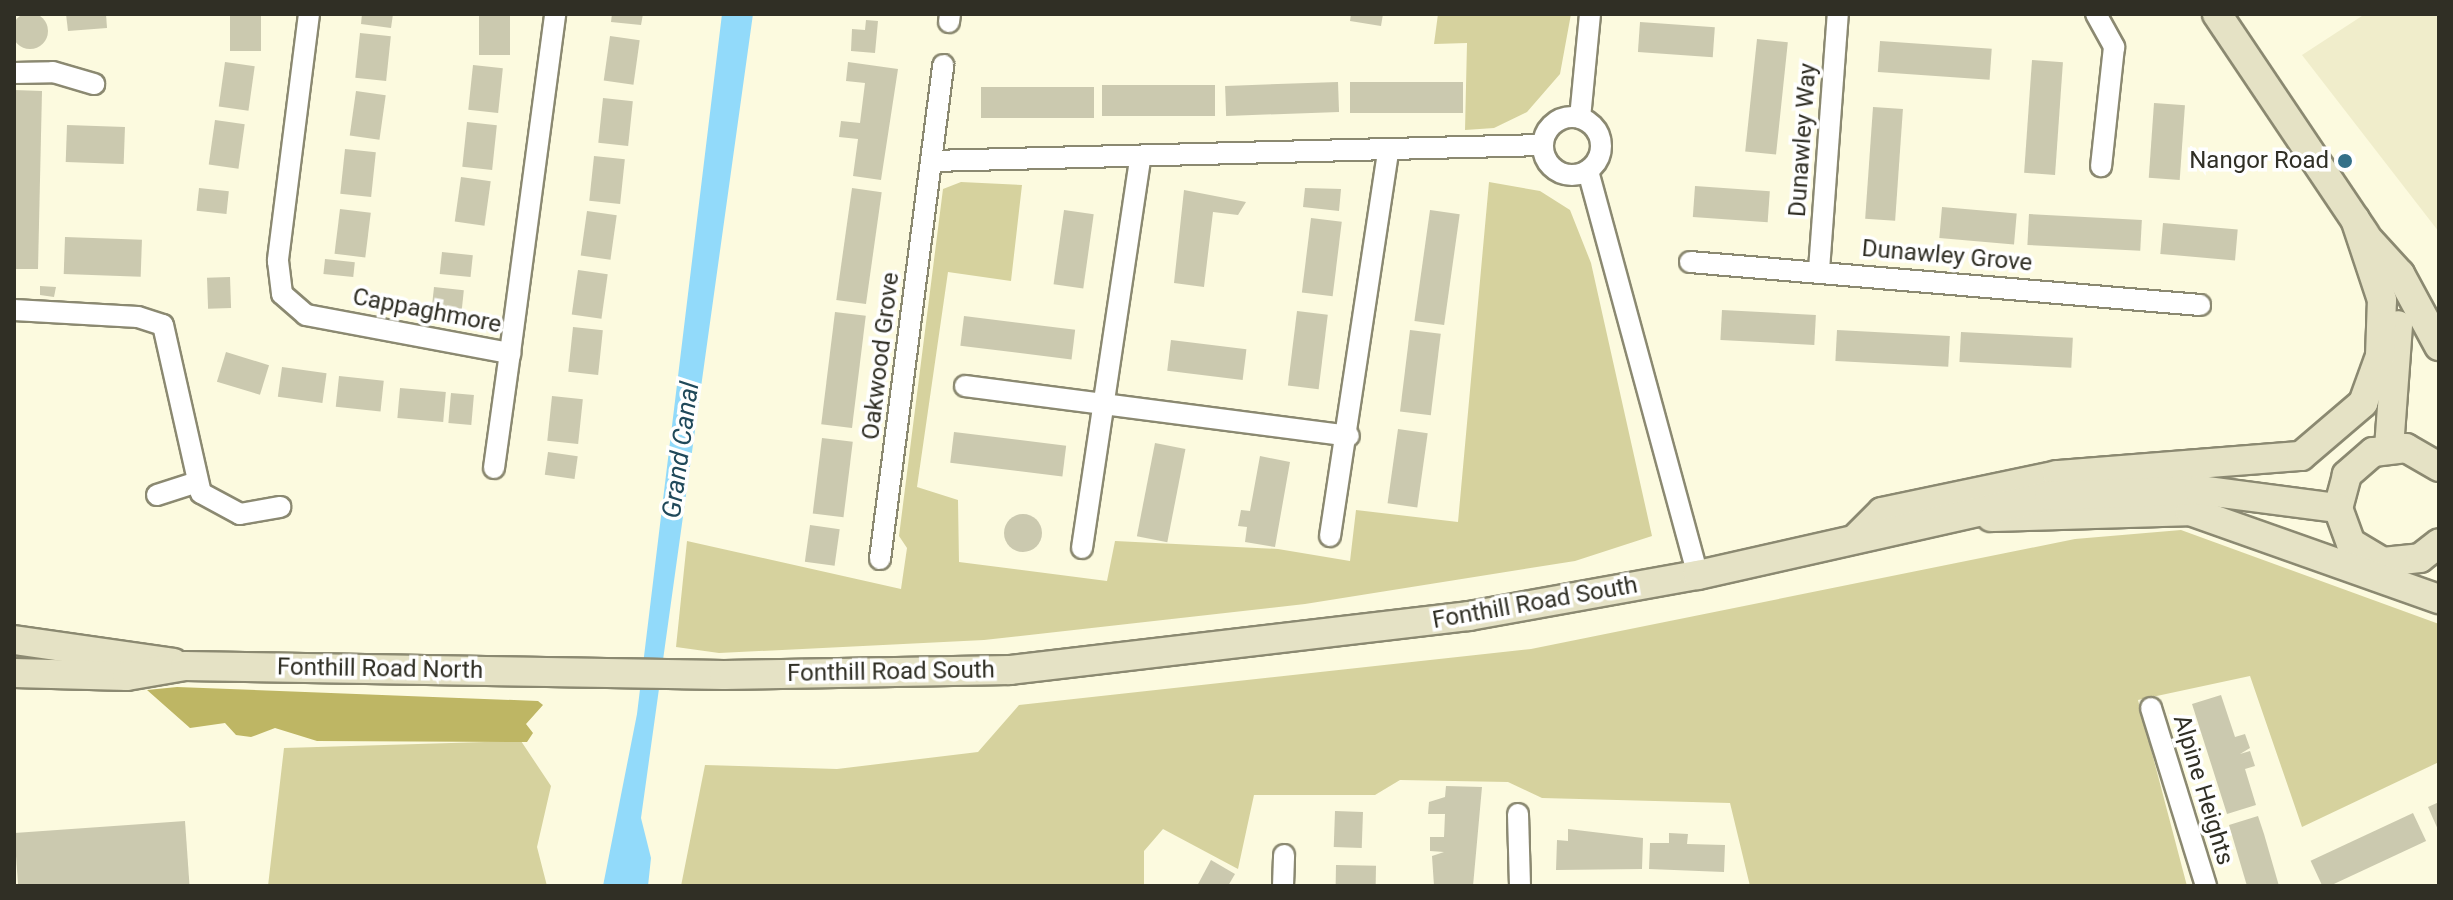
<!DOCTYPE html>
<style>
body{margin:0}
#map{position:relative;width:2453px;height:900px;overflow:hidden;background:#fcfadf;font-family:Roboto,sans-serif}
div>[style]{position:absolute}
.built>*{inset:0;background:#f0edcb}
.green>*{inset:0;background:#d6d29e}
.forest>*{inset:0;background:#beb664}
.water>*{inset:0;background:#92dafa}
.building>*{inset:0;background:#cbc9af;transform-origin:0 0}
.round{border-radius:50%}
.roads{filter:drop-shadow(2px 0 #8b8971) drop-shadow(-2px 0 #8b8971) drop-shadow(0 2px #8b8971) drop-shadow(0 -2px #8b8971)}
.street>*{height:20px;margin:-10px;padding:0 10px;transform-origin:10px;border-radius:10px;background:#fff}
.street>.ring{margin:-10px;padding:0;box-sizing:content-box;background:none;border:20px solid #fff;border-radius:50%}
.secondary>*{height:28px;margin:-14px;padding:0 14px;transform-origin:14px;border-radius:14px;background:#e5e2c5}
.dots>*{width:22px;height:22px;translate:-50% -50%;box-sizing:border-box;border:4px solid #fff;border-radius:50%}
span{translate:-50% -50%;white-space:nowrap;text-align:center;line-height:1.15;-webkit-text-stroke:7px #fff;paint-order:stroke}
.street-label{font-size:24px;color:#302f25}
.poi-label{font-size:24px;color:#302f25}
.right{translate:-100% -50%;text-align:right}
.water-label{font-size:26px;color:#20495a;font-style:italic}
.frame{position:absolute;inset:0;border:16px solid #302f25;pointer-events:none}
</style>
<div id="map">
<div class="built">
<i style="clip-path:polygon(2365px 14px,2439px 14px,2439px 232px,2302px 55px)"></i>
</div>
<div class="green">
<i style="clip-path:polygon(1438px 14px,1571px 14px,1560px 74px,1527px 112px,1494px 128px,1465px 130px,1467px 43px,1434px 44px)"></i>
<i style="clip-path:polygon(961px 182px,1022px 185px,1011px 281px,948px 272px,917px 487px,958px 500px,959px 562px,1107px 581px,1115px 541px,1278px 549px,1350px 561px,1356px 510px,1458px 522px,1489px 182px,1540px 191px,1570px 210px,1591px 263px,1652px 536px,1575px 561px,1305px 604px,984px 640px,719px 653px,676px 647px,687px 541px,901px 589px,907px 548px,899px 536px,943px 189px)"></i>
<i style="clip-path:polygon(2181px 530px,2439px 624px,2439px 762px,2302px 827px,2250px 676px,2138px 700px,2187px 886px,1750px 886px,1730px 803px,1542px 798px,1508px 782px,1400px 780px,1375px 795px,1254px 795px,1238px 869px,1163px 829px,1144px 851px,1144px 886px,681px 886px,705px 765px,837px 769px,978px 752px,1019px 705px,1531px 649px,2075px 539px)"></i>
<i style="clip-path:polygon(521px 741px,551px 786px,537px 847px,547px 886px,268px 886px,284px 748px)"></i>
</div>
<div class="forest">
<i style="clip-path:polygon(177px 687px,538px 701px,543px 705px,526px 724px,533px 733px,527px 742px,317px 741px,275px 728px,251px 737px,236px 735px,225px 723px,190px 728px,147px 690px)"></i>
</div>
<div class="water">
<i style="clip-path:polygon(722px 14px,753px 14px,641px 818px,651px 858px,648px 886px,603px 886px,637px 714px)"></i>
</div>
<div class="building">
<i class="round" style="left:12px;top:13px;width:36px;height:36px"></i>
<i style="clip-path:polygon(66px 14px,106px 14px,107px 28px,68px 31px)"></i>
<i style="left:230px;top:14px;width:31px;height:37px"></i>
<i style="clip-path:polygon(362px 14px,393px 14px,391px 28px,361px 24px)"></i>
<i style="left:479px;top:14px;width:31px;height:41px"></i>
<i style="clip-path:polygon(612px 14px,643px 14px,641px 25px,611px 22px)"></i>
<i style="clip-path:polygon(1351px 14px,1383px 14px,1381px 26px,1350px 21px)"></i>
<i style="clip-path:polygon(866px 20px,878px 21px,875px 53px,851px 51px,852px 29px,865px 30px)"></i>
<i style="left:1640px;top:22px;width:75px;height:30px;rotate:4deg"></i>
<i style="left:360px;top:33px;width:31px;height:45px;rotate:6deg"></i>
<i style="left:610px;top:36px;width:30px;height:45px;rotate:8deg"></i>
<i style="left:1757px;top:39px;width:31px;height:113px;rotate:6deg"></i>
<i style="left:1880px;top:41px;width:112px;height:31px;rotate:4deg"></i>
<i style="left:2032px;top:60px;width:31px;height:113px;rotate:4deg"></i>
<i style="left:225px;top:62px;width:30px;height:45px;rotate:8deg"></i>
<i style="clip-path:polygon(848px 62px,898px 69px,881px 180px,853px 176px,858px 139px,839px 137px,841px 121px,860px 123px,865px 83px,846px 81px)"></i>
<i style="left:473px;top:65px;width:30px;height:45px;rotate:6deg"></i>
<i style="left:1338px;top:82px;width:30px;height:113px;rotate:88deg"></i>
<i style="left:1463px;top:82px;width:31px;height:113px;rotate:90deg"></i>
<i style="left:1215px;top:85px;width:31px;height:113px;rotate:90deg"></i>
<i style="left:1094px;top:87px;width:31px;height:113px;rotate:90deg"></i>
<i style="clip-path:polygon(14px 90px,42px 91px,38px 269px,14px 269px)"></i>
<i style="left:356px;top:91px;width:30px;height:45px;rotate:8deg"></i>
<i style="left:603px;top:98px;width:30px;height:45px;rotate:6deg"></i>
<i style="left:2154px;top:103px;width:31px;height:75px;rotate:4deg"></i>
<i style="left:1873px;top:107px;width:30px;height:112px;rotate:4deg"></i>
<i style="left:215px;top:120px;width:30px;height:45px;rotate:8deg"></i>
<i style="left:467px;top:122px;width:30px;height:45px;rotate:6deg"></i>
<i style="left:67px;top:125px;width:58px;height:37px;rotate:2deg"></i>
<i style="left:345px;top:149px;width:31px;height:45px;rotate:6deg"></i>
<i style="left:594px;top:156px;width:31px;height:45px;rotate:6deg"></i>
<i style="left:461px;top:177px;width:30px;height:45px;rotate:8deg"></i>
<i style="left:1695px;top:186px;width:75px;height:31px;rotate:4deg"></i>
<i style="left:199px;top:188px;width:30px;height:23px;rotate:6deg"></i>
<i style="left:852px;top:188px;width:30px;height:113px;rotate:8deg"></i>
<i style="clip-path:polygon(1305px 188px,1341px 189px,1339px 211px,1303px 207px)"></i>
<i style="clip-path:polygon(1184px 190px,1246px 202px,1238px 215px,1213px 212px,1204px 287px,1174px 283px)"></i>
<i style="left:1942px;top:207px;width:75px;height:31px;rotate:5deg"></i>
<i style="left:340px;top:209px;width:31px;height:45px;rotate:7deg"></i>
<i style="left:1064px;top:210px;width:30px;height:75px;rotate:8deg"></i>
<i style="left:1430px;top:210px;width:30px;height:112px;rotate:8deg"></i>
<i style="left:587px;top:211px;width:30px;height:45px;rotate:8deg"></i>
<i style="left:2029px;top:214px;width:113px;height:31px;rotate:3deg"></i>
<i style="left:1311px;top:218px;width:31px;height:75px;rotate:7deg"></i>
<i style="left:2163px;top:223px;width:75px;height:31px;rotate:5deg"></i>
<i style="left:65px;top:237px;width:77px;height:37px;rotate:2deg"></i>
<i style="left:442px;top:252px;width:31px;height:22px;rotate:6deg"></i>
<i style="left:325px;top:259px;width:30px;height:15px;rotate:6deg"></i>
<i style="left:578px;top:270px;width:30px;height:45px;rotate:8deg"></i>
<i style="left:230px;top:277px;width:31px;height:23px;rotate:88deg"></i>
<i style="clip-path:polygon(40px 286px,56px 287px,54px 297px,40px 295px)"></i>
<i style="left:434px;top:287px;width:30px;height:23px;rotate:6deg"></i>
<i style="left:1722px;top:310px;width:94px;height:30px;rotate:3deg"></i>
<i style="left:1297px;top:311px;width:31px;height:75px;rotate:7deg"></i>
<i style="left:835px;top:312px;width:31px;height:113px;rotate:7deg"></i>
<i style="left:964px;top:316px;width:112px;height:30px;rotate:7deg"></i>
<i style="left:573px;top:327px;width:30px;height:45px;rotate:6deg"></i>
<i style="left:1410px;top:330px;width:31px;height:82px;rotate:7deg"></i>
<i style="left:1837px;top:330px;width:113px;height:31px;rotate:3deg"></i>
<i style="left:1961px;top:332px;width:112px;height:30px;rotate:3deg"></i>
<i style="left:1171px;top:340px;width:76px;height:31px;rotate:7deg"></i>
<i style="left:226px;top:352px;width:45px;height:31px;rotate:17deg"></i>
<i style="left:282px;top:367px;width:45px;height:30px;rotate:8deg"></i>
<i style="left:339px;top:376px;width:45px;height:31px;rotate:6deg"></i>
<i style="left:400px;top:388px;width:46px;height:30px;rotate:5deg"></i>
<i style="left:451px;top:393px;width:23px;height:30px;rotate:5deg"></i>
<i style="left:552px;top:396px;width:31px;height:45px;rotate:6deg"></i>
<i style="left:1398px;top:429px;width:30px;height:75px;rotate:8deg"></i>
<i style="left:954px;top:432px;width:113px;height:31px;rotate:7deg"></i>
<i style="left:822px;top:438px;width:31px;height:76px;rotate:7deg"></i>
<i style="left:1155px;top:443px;width:31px;height:95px;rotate:11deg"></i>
<i style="left:548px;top:452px;width:30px;height:23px;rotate:8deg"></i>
<i style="clip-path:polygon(1260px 456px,1290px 462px,1275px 547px,1245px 542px,1247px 527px,1238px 526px,1241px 510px,1250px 511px)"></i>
<i class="round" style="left:1004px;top:514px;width:38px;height:38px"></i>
<i style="left:810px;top:525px;width:30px;height:37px;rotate:8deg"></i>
<i style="clip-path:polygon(2221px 695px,2235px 737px,2245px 734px,2250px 748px,2240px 754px,2250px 751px,2255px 766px,2245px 769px,2256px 805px,2227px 814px,2192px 704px)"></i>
<i style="clip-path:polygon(1446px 786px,1482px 787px,1473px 886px,1434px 886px,1432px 856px,1444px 852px,1430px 851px,1430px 837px,1444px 837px,1445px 814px,1428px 814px,1429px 802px,1445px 797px)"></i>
<i style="clip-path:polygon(2439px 802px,2439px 832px,2428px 807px)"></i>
<i style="left:1335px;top:811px;width:28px;height:36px;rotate:2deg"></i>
<i style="left:2413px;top:813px;width:31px;height:113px;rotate:65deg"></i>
<i style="clip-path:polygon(2258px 816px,2264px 834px,2279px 886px,2247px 886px,2229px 825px)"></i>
<i style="left:185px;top:821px;width:65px;height:171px;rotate:86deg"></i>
<i style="clip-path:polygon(1568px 829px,1643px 838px,1642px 869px,1556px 870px,1557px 840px,1568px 841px)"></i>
<i style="clip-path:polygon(1669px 833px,1688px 834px,1687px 844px,1725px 845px,1724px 872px,1649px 869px,1650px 843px,1669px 843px)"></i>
<i style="clip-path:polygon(1211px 860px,1235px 874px,1228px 886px,1197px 886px)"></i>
<i style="left:1336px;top:865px;width:40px;height:21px;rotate:1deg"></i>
</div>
<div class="roads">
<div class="street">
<i style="left:309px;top:14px;width:249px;rotate:97.2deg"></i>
<i style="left:278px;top:261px;width:33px;rotate:83deg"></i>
<i style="left:282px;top:294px;width:32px;rotate:41deg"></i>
<i style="left:306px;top:315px;width:208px;rotate:10.6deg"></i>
<i style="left:510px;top:353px;width:342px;rotate:-82.4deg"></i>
<i style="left:2096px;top:14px;width:38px;rotate:61deg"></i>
<i style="left:2114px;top:47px;width:120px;rotate:96.2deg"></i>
<i style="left:949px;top:22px;width:8px;rotate:-83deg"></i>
<i style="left:14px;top:73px;width:39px;rotate:-1deg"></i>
<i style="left:53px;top:72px;width:43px;rotate:16.3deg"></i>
<i class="ring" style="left:1543px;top:117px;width:38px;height:38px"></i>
<i style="left:1580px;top:118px;width:104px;rotate:-84.5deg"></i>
<i style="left:932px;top:161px;width:611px;rotate:-1.5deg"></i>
<i style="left:1588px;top:171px;width:419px;rotate:74.8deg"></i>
<i style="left:1690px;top:262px;width:512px;rotate:4.82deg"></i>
<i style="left:1819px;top:270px;width:257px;rotate:-85.8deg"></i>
<i style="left:14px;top:310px;width:124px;rotate:3.2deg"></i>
<i style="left:138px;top:317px;width:26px;rotate:18deg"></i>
<i style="left:163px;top:325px;width:172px;rotate:77.3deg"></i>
<i style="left:201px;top:493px;width:44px;rotate:28.3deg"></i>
<i style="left:240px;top:514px;width:41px;rotate:-9.9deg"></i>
<i style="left:965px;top:386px;width:387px;rotate:7.4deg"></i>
<i style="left:494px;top:468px;width:116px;rotate:-82.1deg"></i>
<i style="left:157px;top:495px;width:40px;rotate:-18deg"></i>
<i style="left:1330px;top:536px;width:387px;rotate:-81.4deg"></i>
<i style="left:1082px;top:548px;width:394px;rotate:-81.5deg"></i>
<i style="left:880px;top:559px;width:498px;rotate:-82.7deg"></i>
<i style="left:2151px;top:708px;width:186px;rotate:72.8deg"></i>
<i style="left:1518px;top:814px;width:72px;rotate:88.4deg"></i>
<i style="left:1283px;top:886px;width:31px;rotate:-88deg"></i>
</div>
<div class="secondary">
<i style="left:2217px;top:14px;width:265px;rotate:56.1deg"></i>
<i style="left:2367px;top:238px;width:49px;rotate:47.5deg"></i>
<i style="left:2400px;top:274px;width:82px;rotate:61.6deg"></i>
<i style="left:2389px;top:448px;width:123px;rotate:-85.8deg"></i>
<i style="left:2439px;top:467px;width:38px;rotate:-150deg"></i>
<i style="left:2406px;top:448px;width:33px;rotate:173deg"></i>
<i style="left:2373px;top:452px;width:35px;rotate:139deg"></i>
<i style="left:2347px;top:475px;width:34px;rotate:105deg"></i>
<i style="left:2338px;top:508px;width:37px;rotate:70deg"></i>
<i style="left:2351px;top:543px;width:37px;rotate:31deg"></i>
<i style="left:2383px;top:562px;width:37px;rotate:-6deg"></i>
<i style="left:2420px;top:558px;width:24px;rotate:-38deg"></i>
<i style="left:1991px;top:517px;width:199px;rotate:-1.7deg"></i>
<i style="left:2190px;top:511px;width:264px;rotate:19.5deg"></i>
<i style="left:1857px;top:537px;width:35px;rotate:-45deg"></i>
<i style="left:1882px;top:512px;width:179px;rotate:-11.9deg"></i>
<i style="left:2057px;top:475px;width:245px;rotate:-4.5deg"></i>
<i style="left:2301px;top:456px;width:82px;rotate:-40.5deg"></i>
<i style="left:2363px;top:403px;width:50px;rotate:-70.1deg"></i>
<i style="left:2380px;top:356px;width:56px;rotate:-88deg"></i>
<i style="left:2382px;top:300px;width:85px;rotate:-108.4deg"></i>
<i style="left:14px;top:640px;width:161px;rotate:8.2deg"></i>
<i style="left:14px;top:673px;width:113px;rotate:1.5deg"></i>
<i style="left:127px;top:676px;width:59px;rotate:-9.8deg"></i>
<i style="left:185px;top:666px;width:539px;rotate:0.96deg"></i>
<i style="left:724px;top:675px;width:286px;rotate:-1deg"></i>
<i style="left:1010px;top:670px;width:462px;rotate:-6.7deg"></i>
<i style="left:1469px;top:616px;width:233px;rotate:-10.2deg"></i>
<i style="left:1698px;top:575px;width:360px;rotate:-12.7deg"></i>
<i style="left:2049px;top:496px;width:150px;rotate:-2.3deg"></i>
<i style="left:2199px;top:490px;width:140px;rotate:7.4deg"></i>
</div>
</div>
<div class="dots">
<i style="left:2345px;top:161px;background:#347088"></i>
</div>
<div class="street-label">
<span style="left:1803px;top:140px;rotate:-86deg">Dunawley Way</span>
<span style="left:1947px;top:256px;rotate:5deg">Dunawley Grove</span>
<span style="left:427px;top:311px;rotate:11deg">Cappaghmore</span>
<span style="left:881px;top:356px;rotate:-83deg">Oakwood Grove</span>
<span style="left:1535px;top:603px;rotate:-10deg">Fonthill Road South</span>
<span style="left:380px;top:669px;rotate:1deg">Fonthill Road North</span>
<span style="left:891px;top:672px;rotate:-1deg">Fonthill Road South</span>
<span style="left:2203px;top:790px;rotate:73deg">Alpine Heights</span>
</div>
<div class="poi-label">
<span class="right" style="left:2329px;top:161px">Nangor Road</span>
</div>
<div class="water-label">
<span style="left:681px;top:450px;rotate:-82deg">Grand Canal</span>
</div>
<div class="frame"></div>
</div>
